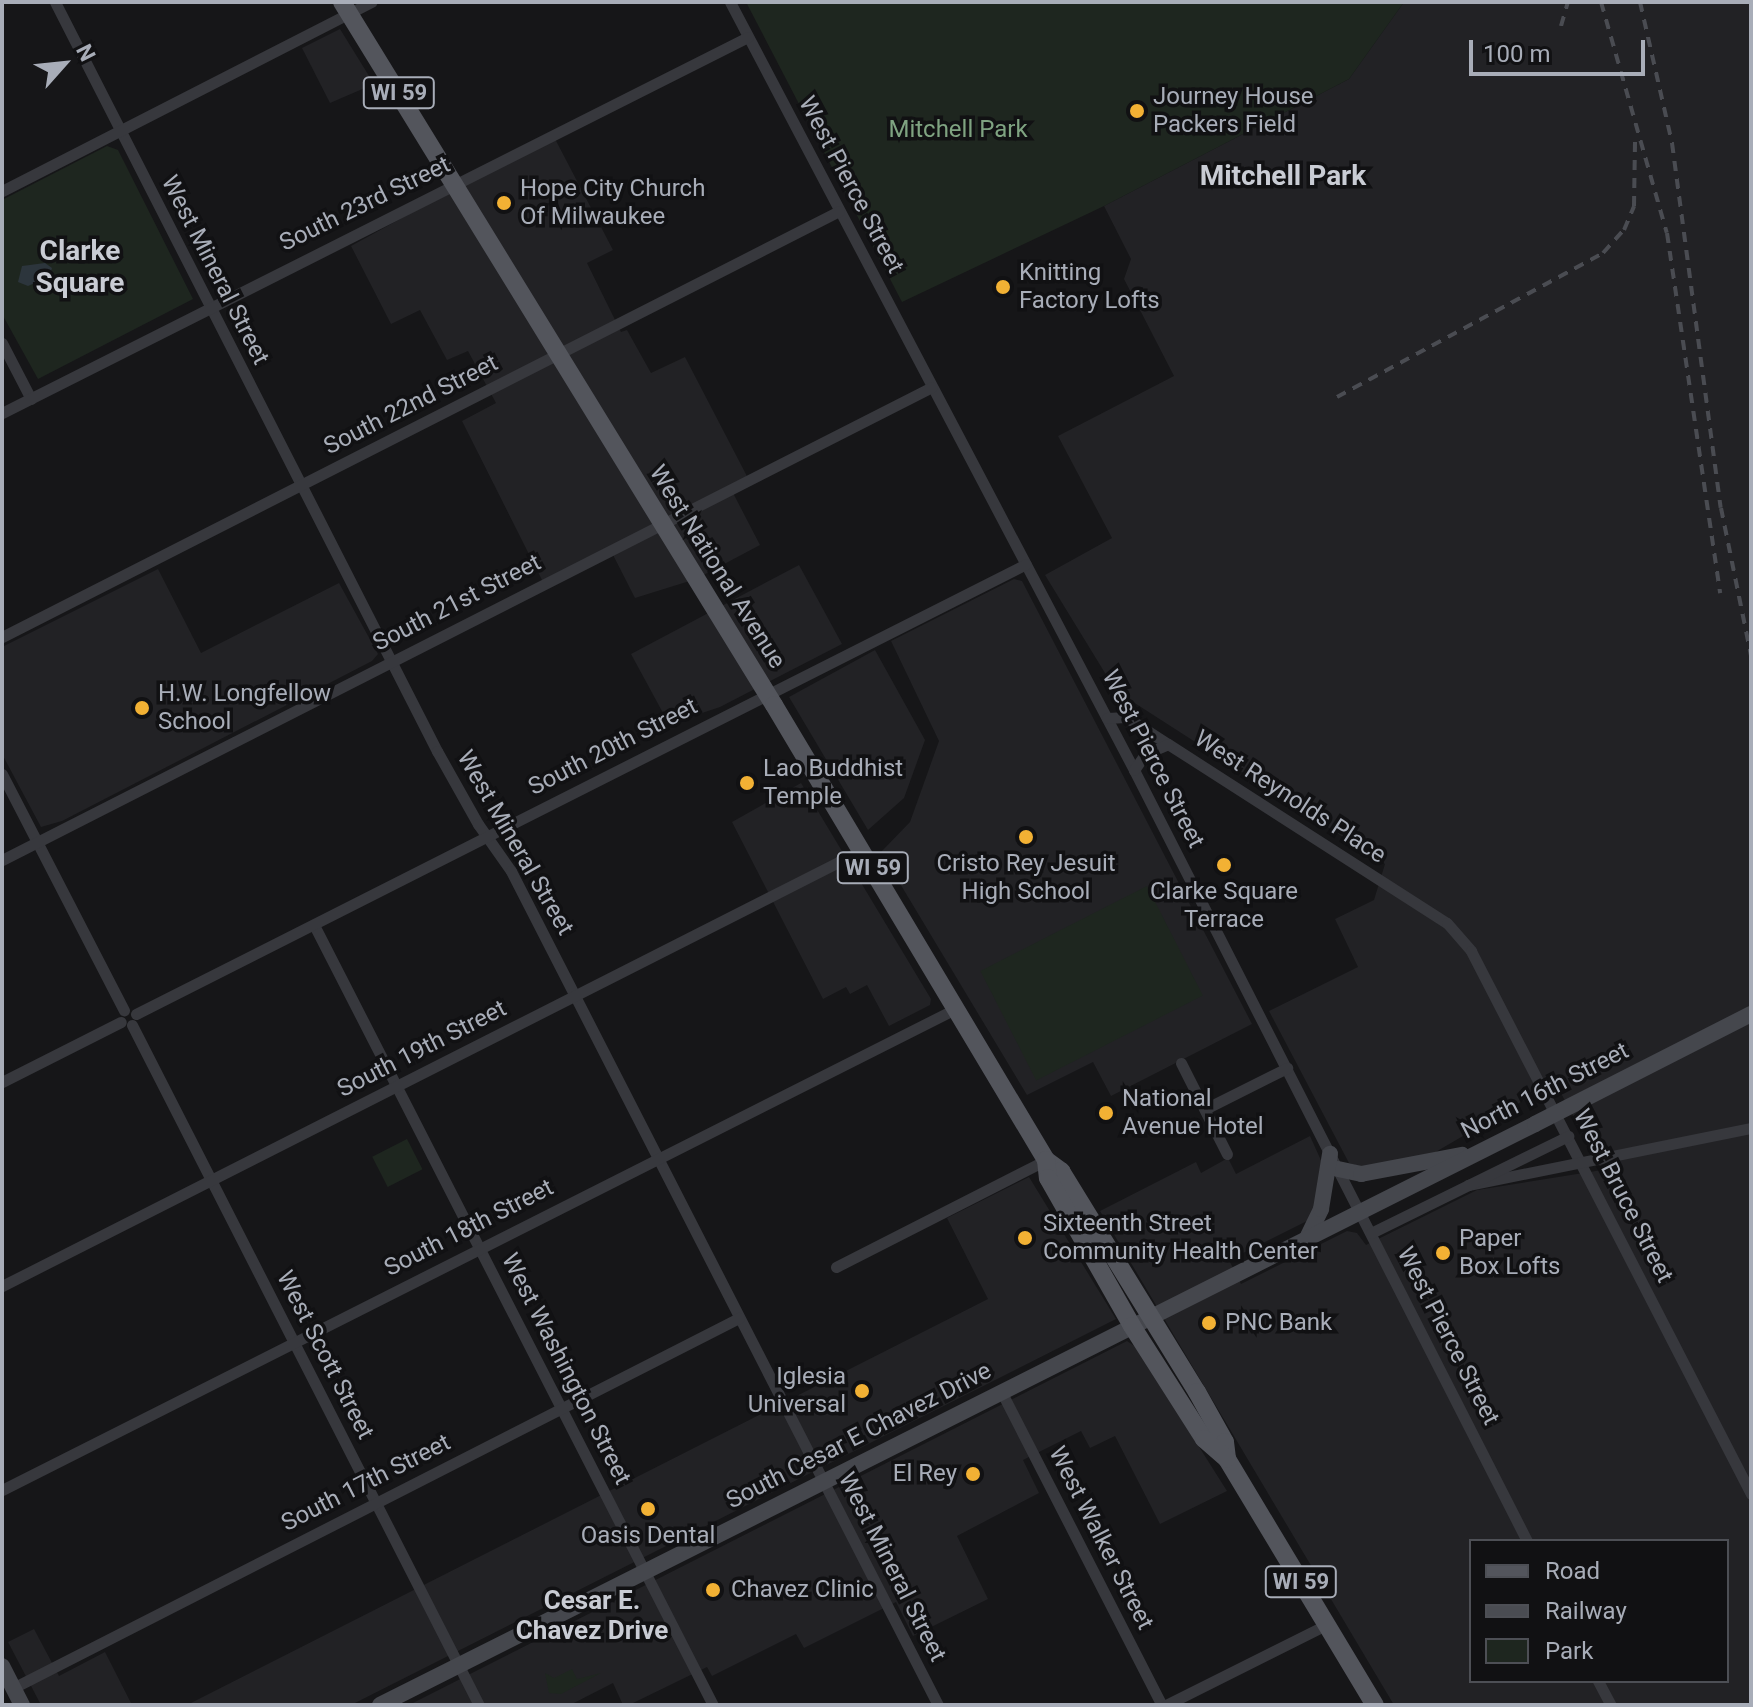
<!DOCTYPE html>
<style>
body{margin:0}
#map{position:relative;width:1753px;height:1707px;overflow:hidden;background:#161618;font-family:Roboto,sans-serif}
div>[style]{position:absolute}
.built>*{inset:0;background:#222225}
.green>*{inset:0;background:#1e261f;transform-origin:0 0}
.water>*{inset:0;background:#2c353c}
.street>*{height:11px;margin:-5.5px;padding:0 5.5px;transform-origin:5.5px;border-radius:5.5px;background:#37383d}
.secondary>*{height:16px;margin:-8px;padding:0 8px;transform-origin:8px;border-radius:8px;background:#45474d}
.primary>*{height:18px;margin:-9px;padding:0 9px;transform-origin:9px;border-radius:9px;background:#53555c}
.rail>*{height:4px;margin-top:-2px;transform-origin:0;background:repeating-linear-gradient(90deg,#4a4c52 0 10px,transparent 0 18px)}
.secondary-bridge>*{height:16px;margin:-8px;padding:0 8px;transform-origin:8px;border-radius:8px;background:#45474d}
.dots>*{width:22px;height:22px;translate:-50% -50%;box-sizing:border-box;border:4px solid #111113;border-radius:50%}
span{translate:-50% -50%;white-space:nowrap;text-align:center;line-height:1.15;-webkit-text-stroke:7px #111113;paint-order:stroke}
.shield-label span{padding:2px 6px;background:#111113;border:2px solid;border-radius:6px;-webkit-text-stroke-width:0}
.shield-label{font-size:22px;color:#a8adb8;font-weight:700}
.poi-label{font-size:24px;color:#a8adb8}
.left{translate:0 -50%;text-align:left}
.right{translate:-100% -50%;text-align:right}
.park-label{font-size:24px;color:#7fa381}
.street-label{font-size:24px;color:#a8adb8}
.neighbourhood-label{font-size:26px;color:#c9ccd4;font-weight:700}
.quarter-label{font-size:28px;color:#c9ccd4;font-weight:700}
.frame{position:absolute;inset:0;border:4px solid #a8adb8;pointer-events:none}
.legend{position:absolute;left:1469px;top:1539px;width:260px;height:144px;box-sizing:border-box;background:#111113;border:2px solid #4d4f55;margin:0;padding:10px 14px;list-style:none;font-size:24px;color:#a8adb8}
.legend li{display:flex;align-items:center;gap:16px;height:40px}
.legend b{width:40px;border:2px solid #4d4f55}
.north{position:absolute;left:24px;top:24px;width:80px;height:80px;-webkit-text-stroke:6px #111113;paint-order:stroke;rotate:63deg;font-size:22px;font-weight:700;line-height:32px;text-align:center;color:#a8adb8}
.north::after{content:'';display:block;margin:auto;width:28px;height:36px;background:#a8adb8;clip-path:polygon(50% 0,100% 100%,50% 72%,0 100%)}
.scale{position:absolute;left:1469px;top:40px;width:176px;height:36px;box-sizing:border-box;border:4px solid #a8adb8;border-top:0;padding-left:10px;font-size:24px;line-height:28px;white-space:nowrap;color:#a8adb8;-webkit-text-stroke:6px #111113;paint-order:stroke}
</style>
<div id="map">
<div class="built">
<i style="clip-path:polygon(evenodd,1404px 2px,1751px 2px,1751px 1705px,1394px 1705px,1100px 1211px,1196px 1162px,1201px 1173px,1228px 1158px,1236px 1174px,1310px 1136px,1324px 1167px,1313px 1218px,1229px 1260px,1241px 1284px,1347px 1231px,1357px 1233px,1366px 1245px,1477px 1190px,1602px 1170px,1555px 1082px,1434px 1153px,1365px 1168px,1349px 1163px,1269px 1011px,1358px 967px,1335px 919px,1374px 900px,1385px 864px,1116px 691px,1045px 575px,1112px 538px,1058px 436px,1174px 376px,1124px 279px,1131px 259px,1104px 206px,1349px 79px,1404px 2px,1471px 1541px,1727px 1541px,1727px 1681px,1471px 1681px,1471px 1541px)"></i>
<i style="clip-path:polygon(340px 29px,374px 84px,330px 103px,302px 48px)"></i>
<i style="clip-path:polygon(553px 135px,613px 250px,587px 263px,621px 332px,627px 330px,651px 373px,685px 357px,750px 482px,732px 491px,760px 545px,696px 579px,635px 598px,611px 551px,544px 584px,462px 421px,496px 403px,468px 351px,447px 360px,420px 310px,391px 324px,351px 246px)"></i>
<i style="clip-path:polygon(799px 565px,842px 644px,720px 707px,669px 724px,631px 654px)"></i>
<i style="clip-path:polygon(158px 569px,201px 653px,339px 583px,378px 654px,372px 661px,62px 821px,41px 827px,2px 754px,2px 647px)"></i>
<i style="clip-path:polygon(1014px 579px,1022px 581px,1252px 1024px,1111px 1096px,1093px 1062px,1027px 1095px,881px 852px,910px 822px,939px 741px,891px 641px)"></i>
<i style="clip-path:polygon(875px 650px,925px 740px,904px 798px,868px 830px,789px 697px)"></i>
<i style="clip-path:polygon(801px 783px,931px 999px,930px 1005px,889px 1026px,867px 985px,850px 994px,846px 987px,823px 999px,732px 822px)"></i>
<i style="clip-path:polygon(1029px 1177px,1116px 1319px,351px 1705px,187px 1705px,988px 1299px,947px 1218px)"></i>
<i style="clip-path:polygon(1127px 1341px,1136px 1347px,1227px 1491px,1160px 1524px,1115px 1436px,1090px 1448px,1081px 1431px,1023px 1460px,1039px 1493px,957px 1536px,988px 1599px,913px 1636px,896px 1602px,804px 1648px,796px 1634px,712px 1676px,707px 1667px,629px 1705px,623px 1705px,613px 1683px,570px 1705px,409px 1705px)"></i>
<i style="clip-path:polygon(34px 1629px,59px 1676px,105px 1652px,132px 1705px,41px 1705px,8px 1642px)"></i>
</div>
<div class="green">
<i style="clip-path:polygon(746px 2px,1404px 2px,1349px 79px,1104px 206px,902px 302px)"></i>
<i style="clip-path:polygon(107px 146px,118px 150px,193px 299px,38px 379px,2px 314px,2px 200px)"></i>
<i style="left:1147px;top:886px;width:123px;height:187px;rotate:63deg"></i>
<i style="left:407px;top:1139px;width:34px;height:39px;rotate:63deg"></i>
<i style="clip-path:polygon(572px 1669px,577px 1679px,601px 1673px,561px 1694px,549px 1693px,545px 1673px,554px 1678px)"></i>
</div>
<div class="water">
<i style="clip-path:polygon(45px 263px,52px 268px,49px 277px,28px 286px,18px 282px,22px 266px)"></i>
</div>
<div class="street">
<i style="left:55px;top:2px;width:841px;rotate:62.98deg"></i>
<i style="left:437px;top:751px;width:84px;rotate:60.7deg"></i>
<i style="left:478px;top:824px;width:57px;rotate:54.9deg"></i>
<i style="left:511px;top:871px;width:937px;rotate:62.89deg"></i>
<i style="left:730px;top:2px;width:868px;rotate:62.25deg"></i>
<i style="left:1134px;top:770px;width:865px;rotate:62.99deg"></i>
<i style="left:2px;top:191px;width:415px;rotate:-27.1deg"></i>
<i style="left:2px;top:343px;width:63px;rotate:62.6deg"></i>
<i style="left:2px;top:413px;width:835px;rotate:-26.75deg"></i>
<i style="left:2px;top:637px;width:939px;rotate:-26.97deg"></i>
<i style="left:1107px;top:718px;width:19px;rotate:-3deg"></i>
<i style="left:1126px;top:717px;width:50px;rotate:32.7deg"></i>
<i style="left:1168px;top:744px;width:331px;rotate:32.7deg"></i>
<i style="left:1447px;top:923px;width:37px;rotate:49deg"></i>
<i style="left:1471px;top:951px;width:611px;rotate:62.72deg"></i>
<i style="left:1134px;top:770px;width:19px;rotate:-55deg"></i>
<i style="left:1145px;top:754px;width:25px;rotate:-23deg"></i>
<i style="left:2px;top:774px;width:266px;rotate:62.7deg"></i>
<i style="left:2px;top:860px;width:1043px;rotate:-26.96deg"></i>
<i style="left:314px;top:925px;width:876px;rotate:62.91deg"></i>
<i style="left:136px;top:1014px;width:997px;rotate:-26.82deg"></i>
<i style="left:132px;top:1025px;width:763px;rotate:62.97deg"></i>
<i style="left:1181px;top:1063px;width:102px;rotate:63.2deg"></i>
<i style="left:2px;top:1082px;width:133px;rotate:-26.8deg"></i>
<i style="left:1205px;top:1109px;width:92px;rotate:-26.6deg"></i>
<i style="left:1468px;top:1185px;width:289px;rotate:-11.4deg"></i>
<i style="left:1371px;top:1233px;width:220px;rotate:-26.2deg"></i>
<i style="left:836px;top:1267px;width:236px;rotate:-27deg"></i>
<i style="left:2px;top:1286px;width:964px;rotate:-26.88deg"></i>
<i style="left:1001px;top:1391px;width:353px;rotate:62.9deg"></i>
<i style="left:2px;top:1490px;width:1070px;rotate:-26.78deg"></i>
<i style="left:1598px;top:1681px;width:27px;rotate:62deg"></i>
<i style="left:13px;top:1688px;width:815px;rotate:-27.01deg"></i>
<i style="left:1166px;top:1705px;width:179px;rotate:-26.6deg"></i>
</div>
<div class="secondary">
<i style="left:1338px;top:1169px;width:24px;rotate:12deg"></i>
<i style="left:1361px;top:1174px;width:103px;rotate:-10.7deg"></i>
<i style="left:1308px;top:1236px;width:30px;rotate:-64deg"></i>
<i style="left:1321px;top:1209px;width:56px;rotate:-80.7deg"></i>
<i style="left:2px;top:1666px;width:44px;rotate:62.9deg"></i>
<i style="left:380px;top:1705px;width:1293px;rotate:-26.7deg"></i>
</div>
<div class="primary">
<i style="left:342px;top:2px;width:825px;rotate:58.43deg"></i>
<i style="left:774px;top:705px;width:530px;rotate:59.13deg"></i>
<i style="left:1046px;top:1160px;width:19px;rotate:36deg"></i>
<i style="left:1061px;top:1171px;width:259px;rotate:58.4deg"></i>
<i style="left:1197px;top:1392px;width:57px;rotate:60.8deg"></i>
<i style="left:1225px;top:1442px;width:17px;rotate:83deg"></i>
<i style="left:1227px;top:1459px;width:287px;rotate:59deg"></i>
<i style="left:1046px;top:1160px;width:18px;rotate:84deg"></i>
<i style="left:1048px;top:1178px;width:170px;rotate:60.4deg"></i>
<i style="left:1132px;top:1326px;width:134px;rotate:57.5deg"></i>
<i style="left:1204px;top:1439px;width:30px;rotate:41deg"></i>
</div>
<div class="rail">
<i style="left:1601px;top:2px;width:240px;rotate:74.1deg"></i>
<i style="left:1667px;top:233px;width:364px;rotate:81.6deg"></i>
<i style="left:1640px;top:2px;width:145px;rotate:77.2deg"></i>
<i style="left:1672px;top:143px;width:368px;rotate:82.4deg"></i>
<i style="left:1721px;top:508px;width:150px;rotate:78.5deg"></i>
<i style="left:1561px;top:26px;width:25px;rotate:-74deg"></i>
<i style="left:1337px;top:397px;width:302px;rotate:-28.4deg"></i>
<i style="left:1603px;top:253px;width:31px;rotate:-48deg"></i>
<i style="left:1624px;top:230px;width:26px;rotate:-67deg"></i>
<i style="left:1634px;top:206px;width:67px;rotate:-89.1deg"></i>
</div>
<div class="secondary-bridge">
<i style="left:1535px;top:1124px;width:242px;rotate:-27deg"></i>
</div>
<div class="dots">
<i style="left:1137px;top:111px;background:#f2b134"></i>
<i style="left:504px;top:203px;background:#f2b134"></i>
<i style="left:1003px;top:287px;background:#f2b134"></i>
<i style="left:142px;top:708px;background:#f2b134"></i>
<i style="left:747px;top:783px;background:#f2b134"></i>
<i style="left:1026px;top:837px;background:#f2b134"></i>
<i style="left:1224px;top:865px;background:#f2b134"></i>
<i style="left:1106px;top:1113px;background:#f2b134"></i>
<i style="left:1025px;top:1238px;background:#f2b134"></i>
<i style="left:1443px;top:1253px;background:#f2b134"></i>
<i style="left:1209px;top:1323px;background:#f2b134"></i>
<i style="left:862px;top:1391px;background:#f2b134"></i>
<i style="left:973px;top:1474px;background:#f2b134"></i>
<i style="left:648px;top:1509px;background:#f2b134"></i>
<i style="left:713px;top:1590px;background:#f2b134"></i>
</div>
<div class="shield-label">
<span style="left:399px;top:93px">WI 59</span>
<span style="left:873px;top:868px">WI 59</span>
<span style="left:1301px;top:1582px">WI 59</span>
</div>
<div class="poi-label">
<span class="left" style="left:1153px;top:111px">Journey House<br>Packers Field</span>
<span class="left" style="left:520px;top:203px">Hope City Church<br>Of Milwaukee</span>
<span class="left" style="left:1019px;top:287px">Knitting<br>Factory Lofts</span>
<span class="left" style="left:158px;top:708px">H.W. Longfellow<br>School</span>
<span class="left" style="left:763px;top:783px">Lao Buddhist<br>Temple</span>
<span style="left:1026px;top:878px">Cristo Rey Jesuit<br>High School</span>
<span style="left:1224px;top:906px">Clarke Square<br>Terrace</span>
<span class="left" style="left:1122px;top:1113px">National<br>Avenue Hotel</span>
<span class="left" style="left:1043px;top:1238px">Sixteenth Street<br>Community Health Center</span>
<span class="left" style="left:1459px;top:1253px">Paper<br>Box Lofts</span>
<span class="left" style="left:1225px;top:1323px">PNC Bank</span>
<span class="right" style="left:846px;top:1391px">Iglesia<br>Universal</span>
<span class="right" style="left:957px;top:1474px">El Rey</span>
<span style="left:648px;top:1536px">Oasis Dental</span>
<span class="left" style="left:731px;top:1590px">Chavez Clinic</span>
</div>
<div class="park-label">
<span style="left:958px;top:130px">Mitchell Park</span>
</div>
<div class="street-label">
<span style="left:851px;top:185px;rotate:62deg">West Pierce Street</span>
<span style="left:365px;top:204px;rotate:-26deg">South 23rd Street</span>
<span style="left:215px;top:270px;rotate:63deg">West Mineral Street</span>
<span style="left:411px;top:405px;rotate:-27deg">South 22nd Street</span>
<span style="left:717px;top:567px;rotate:58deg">West National Avenue</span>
<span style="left:457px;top:603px;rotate:-27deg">South 21st Street</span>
<span style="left:613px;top:747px;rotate:-27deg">South 20th Street</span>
<span style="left:1153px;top:759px;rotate:63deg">West Pierce Street</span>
<span style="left:1290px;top:797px;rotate:33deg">West Reynolds Place</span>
<span style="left:515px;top:843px;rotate:60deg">West Mineral Street</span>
<span style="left:422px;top:1049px;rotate:-27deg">South 19th Street</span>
<span style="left:1545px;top:1091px;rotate:-27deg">North 16th Street</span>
<span style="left:1623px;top:1196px;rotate:63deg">West Bruce Street</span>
<span style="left:469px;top:1228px;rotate:-27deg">South 18th Street</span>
<span style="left:1448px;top:1336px;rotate:63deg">West Pierce Street</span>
<span style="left:325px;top:1355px;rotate:63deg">West Scott Street</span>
<span style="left:566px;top:1369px;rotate:63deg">West Washington Street</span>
<span style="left:859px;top:1436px;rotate:-27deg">South Cesar E Chavez Drive</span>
<span style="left:366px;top:1483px;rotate:-27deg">South 17th Street</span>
<span style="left:1101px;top:1538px;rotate:63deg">West Walker Street</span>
<span style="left:892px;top:1567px;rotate:63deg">West Mineral Street</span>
</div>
<div class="neighbourhood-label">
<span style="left:592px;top:1616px">Cesar E.<br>Chavez Drive</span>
</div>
<div class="quarter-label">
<span style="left:1283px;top:176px">Mitchell Park</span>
<span style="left:80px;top:267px">Clarke<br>Square</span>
</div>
<div class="frame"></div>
<ul class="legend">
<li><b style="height:10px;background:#53555c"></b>Road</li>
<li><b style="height:10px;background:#4a4c52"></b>Railway</li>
<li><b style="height:22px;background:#1e261f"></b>Park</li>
</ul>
<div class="north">N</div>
<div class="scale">100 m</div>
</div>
